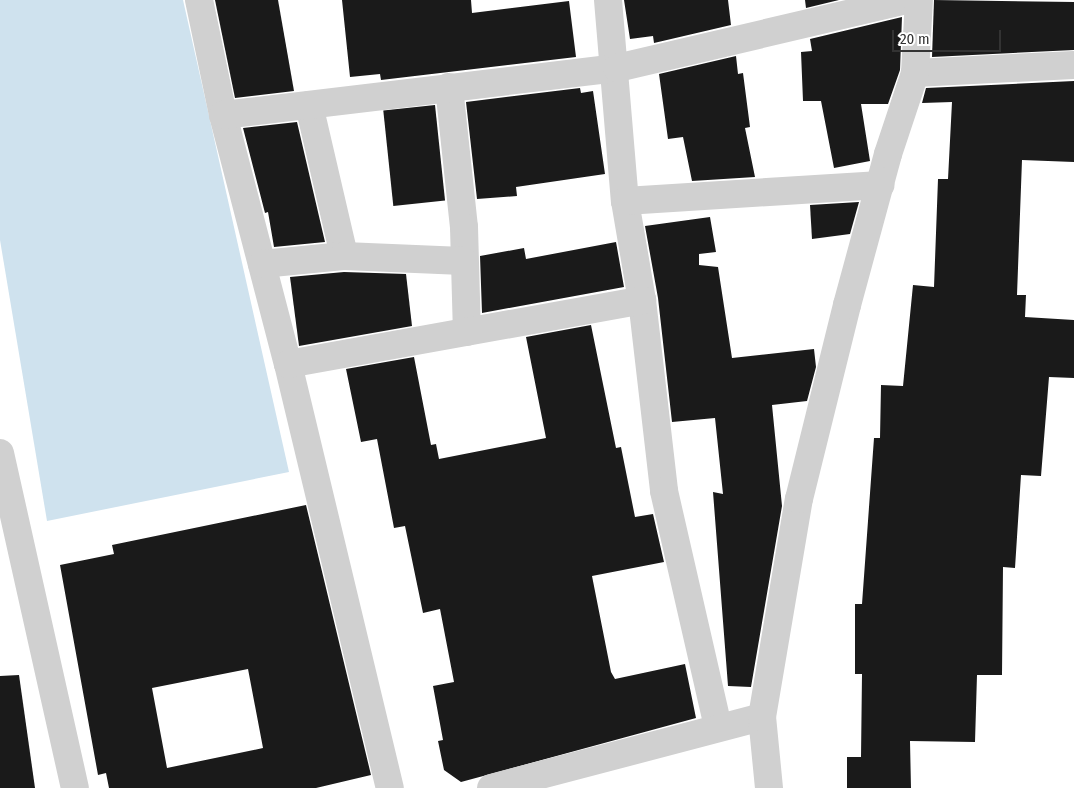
<!DOCTYPE html>
<style>
body{margin:0}
#map{position:relative;width:1074px;height:788px;overflow:hidden;background:#fff;font-family:"Fira Sans Condensed",sans-serif}
div>[style]{position:absolute}
.water>*{inset:0;background:#cfe2ee}
.building>*{inset:0;background:#1a1a1a;transform-origin:0 0}
.minor>*{height:28px;margin:-14px;padding:0 14px;transform-origin:14px;border-radius:14px;background:#d0d0d0}
span{translate:-50% -50%;white-space:nowrap;text-align:center;line-height:1.15;-webkit-text-stroke:5px #fff;paint-order:stroke}
.scale{position:absolute;left:892px;top:30px;width:109px;height:22px;box-sizing:border-box;border:2px solid #333;border-top:0;padding-left:6px;font-size:15px;line-height:18px;white-space:nowrap;color:#333;-webkit-text-stroke:4px #fff;paint-order:stroke}
</style>
<div id="map">
<div class="water">
<i style="clip-path:polygon(0 0,183px 0,289px 472px,47px 521px,0 240px)"></i>
</div>
<div class="building">
<i style="clip-path:polygon(215px 0,278px 0,294px 91px,235px 98px)"></i>
<i style="clip-path:polygon(342px 0,471px 0,472px 13px,569px 1px,576px 57px,381px 80px,380px 74px,350px 77px)"></i>
<i style="clip-path:polygon(624px 0,728px 0,731px 25px,654px 43px,653px 36px,630px 39px)"></i>
<i style="clip-path:polygon(805px 0,839px 0,806px 8px)"></i>
<i style="clip-path:polygon(934px 0,1074px 2px,1074px 50px,932px 57px)"></i>
<i style="clip-path:polygon(902px 17px,900px 70px,888px 104px,861px 104px,870px 161px,834px 168px,821px 101px,803px 101px,801px 52px,812px 51px,810px 39px)"></i>
<i style="clip-path:polygon(736px 56px,738px 74px,743px 73px,750px 127px,745px 128px,755px 177px,692px 181px,683px 137px,668px 139px,659px 74px)"></i>
<i style="clip-path:polygon(1074px 81px,1074px 162px,1022px 160px,1017px 295px,1026px 295px,1025px 317px,1074px 320px,1074px 378px,1049px 377px,1041px 476px,1021px 475px,1015px 568px,1003px 567px,1002px 675px,977px 675px,975px 742px,910px 741px,911px 788px,847px 788px,847px 757px,861px 757px,862px 674px,855px 674px,855px 604px,862px 604px,874px 438px,880px 438px,881px 385px,903px 386px,913px 285px,934px 287px,938px 179px,948px 179px,952px 102px,922px 103px,926px 88px)"></i>
<i style="clip-path:polygon(580px 88px,581px 93px,593px 91px,605px 174px,516px 187px,517px 196px,477px 199px,466px 102px)"></i>
<i style="left:435px;top:105px;width:96px;height:52px;rotate:84deg"></i>
<i style="clip-path:polygon(297px 122px,325px 242px,274px 247px,268px 212px,265px 213px,243px 128px)"></i>
<i style="clip-path:polygon(859px 202px,850px 234px,812px 239px,810px 205px)"></i>
<i style="clip-path:polygon(710px 217px,716px 252px,699px 254px,699px 265px,718px 267px,732px 358px,814px 349px,816px 367px,807px 401px,772px 405px,782px 506px,751px 687px,728px 686px,713px 492px,723px 494px,715px 418px,672px 422px,658px 298px,645px 226px)"></i>
<i style="clip-path:polygon(616px 242px,624px 287px,482px 313px,480px 256px,524px 248px,526px 259px)"></i>
<i style="clip-path:polygon(344px 272px,406px 274px,412px 326px,299px 346px,290px 277px)"></i>
<i style="clip-path:polygon(591px 325px,616px 448px,621px 447px,635px 517px,653px 514px,664px 562px,592px 576px,611px 672px,615px 679px,685px 664px,696px 718px,461px 782px,444px 770px,438px 741px,443px 740px,433px 686px,454px 682px,440px 609px,423px 613px,405px 526px,394px 528px,377px 439px,361px 442px,346px 369px,414px 357px,431px 445px,436px 444px,439px 459px,546px 438px,526px 337px)"></i>
<i style="clip-path:polygon(evenodd,306px 505px,371px 775px,316px 788px,109px 788px,106px 773px,98px 775px,60px 565px,114px 554px,112px 545px,306px 505px,248px 669px,263px 748px,167px 768px,152px 688px,248px 669px)"></i>
<i style="clip-path:polygon(19px 675px,35px 788px,0 788px,0 676px)"></i>
</div>
<div class="minor">
<i style="left:199px;top:0;width:117px;rotate:78.2deg"></i>
<i style="left:223px;top:115px;width:257px;rotate:75.4deg"></i>
<i style="left:288px;top:364px;width:436px;rotate:76.5deg"></i>
<i style="left:608px;top:0;width:202px;rotate:85.2deg"></i>
<i style="left:625px;top:201px;width:100px;rotate:80.3deg"></i>
<i style="left:642px;top:300px;width:192px;rotate:83.4deg"></i>
<i style="left:664px;top:491px;width:242px;rotate:77.1deg"></i>
<i style="left:915px;top:73px;width:159px;rotate:-2.9deg"></i>
<i style="left:449px;top:87px;width:141px;rotate:83.9deg"></i>
<i style="left:464px;top:227px;width:105px;rotate:88.4deg"></i>
<i style="left:309px;top:105px;width:155px;rotate:76.9deg"></i>
<i style="left:223px;top:115px;width:397px;rotate:-6.8deg"></i>
<i style="left:617px;top:68px;width:299px;rotate:-13.2deg"></i>
<i style="left:625px;top:201px;width:256px;rotate:-3.6deg"></i>
<i style="left:262px;top:264px;width:82px;rotate:-5.6deg"></i>
<i style="left:344px;top:256px;width:119px;rotate:2.4deg"></i>
<i style="left:288px;top:364px;width:360px;rotate:-10.2deg"></i>
<i style="left:0;top:453px;width:343px;rotate:77.4deg"></i>
<i style="left:491px;top:788px;width:280px;rotate:-14.7deg"></i>
<i style="left:769px;top:788px;width:71px;rotate:-95.6deg"></i>
<i style="left:762px;top:717px;width:221px;rotate:-80.4deg"></i>
<i style="left:799px;top:499px;width:200px;rotate:-76.1deg"></i>
<i style="left:847px;top:305px;width:156px;rotate:-74.8deg"></i>
<i style="left:888px;top:154px;width:85px;rotate:-71.6deg"></i>
<i style="left:915px;top:73px;width:73px;rotate:-86.9deg"></i>
</div>
<div class="scale">20 m</div>
</div>
